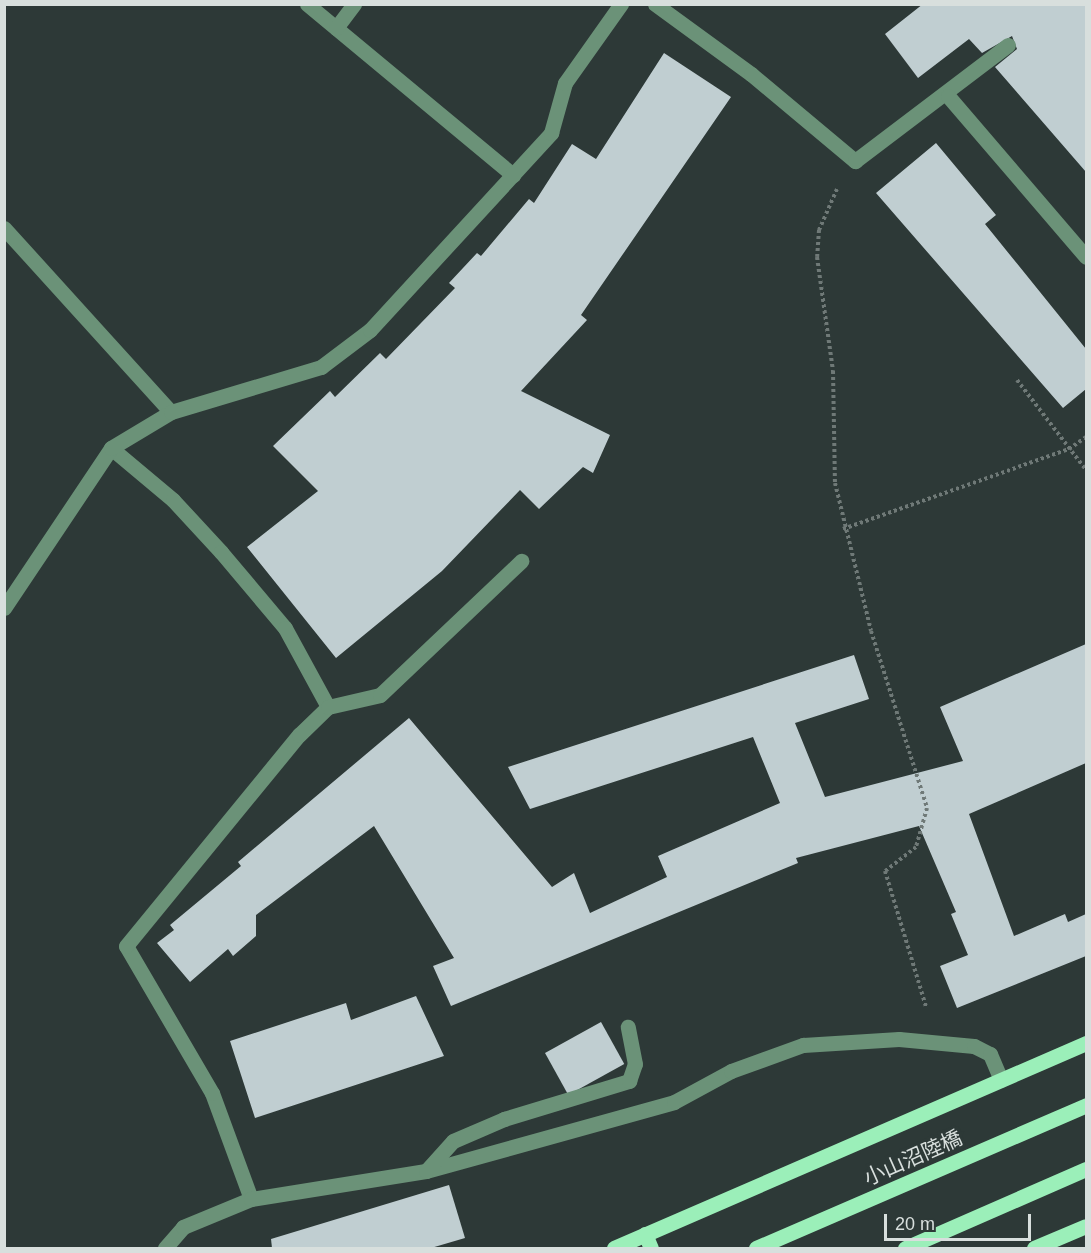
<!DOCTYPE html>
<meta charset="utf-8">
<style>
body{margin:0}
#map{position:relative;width:1091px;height:1253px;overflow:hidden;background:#2d3937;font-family:Helvetica,"Noto Sans JP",sans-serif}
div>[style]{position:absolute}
.building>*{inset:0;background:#c0ced1;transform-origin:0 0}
.path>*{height:4px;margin-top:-2px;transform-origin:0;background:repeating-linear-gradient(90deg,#6f7977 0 3px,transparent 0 6px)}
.minor>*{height:15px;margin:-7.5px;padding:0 7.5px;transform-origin:7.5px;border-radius:7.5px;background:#6b9278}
.major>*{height:15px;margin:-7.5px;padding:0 7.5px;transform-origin:7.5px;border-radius:7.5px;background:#9befb9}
span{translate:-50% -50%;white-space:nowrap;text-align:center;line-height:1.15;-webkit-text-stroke:6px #2d3937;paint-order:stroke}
.street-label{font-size:21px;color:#d8dfdd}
.frame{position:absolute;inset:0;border:6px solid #d8dfdd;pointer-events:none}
.scale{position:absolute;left:884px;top:1214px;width:147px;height:27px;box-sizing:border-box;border:3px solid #d8dfdd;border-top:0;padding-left:8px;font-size:18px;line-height:21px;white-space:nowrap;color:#d8dfdd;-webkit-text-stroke:4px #2d3937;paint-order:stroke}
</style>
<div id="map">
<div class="building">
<i style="clip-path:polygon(923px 4px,1086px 4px,1086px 172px,995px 67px,1017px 49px,1012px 36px,982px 53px,969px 39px,918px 78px,885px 34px)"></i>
<i style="clip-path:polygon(664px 53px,731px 97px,581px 315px,587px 320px,521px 391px,610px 435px,593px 473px,583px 467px,539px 509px,520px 490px,442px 571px,336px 658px,247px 547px,318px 491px,273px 446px,330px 391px,335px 397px,380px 353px,386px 359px,455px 288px,449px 283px,477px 253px,481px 256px,529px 199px,534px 203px,572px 144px,596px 159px)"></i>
<i style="clip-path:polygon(936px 143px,996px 215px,985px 224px,1086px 349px,1086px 389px,1063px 408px,876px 193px)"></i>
<i style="clip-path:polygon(1086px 644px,1086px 763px,969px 814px,1014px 936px,1065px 914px,1068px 922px,1086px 914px,1086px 956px,957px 1008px,940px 966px,968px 955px,951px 914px,956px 912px,919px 826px,796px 858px,798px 863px,451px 1006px,433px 966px,454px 958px,374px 826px,256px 915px,256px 936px,233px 956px,228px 949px,190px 982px,157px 943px,174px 930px,170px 925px,241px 866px,238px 862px,409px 718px,552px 887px,574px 873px,590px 913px,667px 877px,658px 856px,780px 803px,753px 737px,530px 809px,508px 767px,854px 655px,869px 699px,795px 723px,825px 797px,963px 761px,940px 707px)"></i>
<i style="clip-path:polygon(416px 996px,444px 1056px,255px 1118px,230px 1041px,346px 1003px,351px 1020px)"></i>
<i style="left:601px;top:1022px;width:48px;height:64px;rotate:61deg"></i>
<i style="clip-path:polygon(449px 1185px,465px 1238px,431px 1248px,272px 1248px,271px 1239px)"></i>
</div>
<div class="path">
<i style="left:837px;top:189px;width:45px;rotate:113.7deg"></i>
<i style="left:819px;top:230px;width:27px;rotate:94deg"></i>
<i style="left:817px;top:257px;width:115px;rotate:82deg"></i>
<i style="left:833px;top:371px;width:112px;rotate:89deg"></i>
<i style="left:835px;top:483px;width:152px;rotate:76.3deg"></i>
<i style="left:871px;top:631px;width:186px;rotate:72.4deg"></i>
<i style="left:927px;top:808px;width:41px;rotate:105.8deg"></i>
<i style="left:916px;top:847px;width:39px;rotate:142deg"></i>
<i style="left:885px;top:871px;width:142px;rotate:73.2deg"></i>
<i style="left:1017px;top:380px;width:113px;rotate:52.5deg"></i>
<i style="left:843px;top:529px;width:240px;rotate:-19.5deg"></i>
<i style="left:1069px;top:449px;width:21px;rotate:-35deg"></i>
</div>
<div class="minor">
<i style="left:307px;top:4px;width:268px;rotate:39.7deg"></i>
<i style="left:655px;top:4px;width:119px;rotate:36.1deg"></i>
<i style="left:751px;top:74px;width:136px;rotate:39.9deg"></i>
<i style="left:855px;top:161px;width:192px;rotate:-37.2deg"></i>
<i style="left:336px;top:28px;width:30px;rotate:-53deg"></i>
<i style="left:948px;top:96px;width:212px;rotate:49.4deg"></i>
<i style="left:4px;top:228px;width:248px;rotate:47.8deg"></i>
<i style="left:111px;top:448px;width:81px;rotate:40deg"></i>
<i style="left:173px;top:500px;width:71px;rotate:47.3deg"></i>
<i style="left:221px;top:552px;width:99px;rotate:49.9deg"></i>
<i style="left:285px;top:628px;width:90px;rotate:61.4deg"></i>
<i style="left:4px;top:608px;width:192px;rotate:-56.2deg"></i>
<i style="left:111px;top:448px;width:70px;rotate:-31deg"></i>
<i style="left:171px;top:412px;width:157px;rotate:-16.7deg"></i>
<i style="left:321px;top:367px;width:61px;rotate:-37.1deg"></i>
<i style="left:370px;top:330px;width:268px;rotate:-47.4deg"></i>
<i style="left:551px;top:133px;width:52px;rotate:-74.4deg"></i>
<i style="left:565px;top:83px;width:97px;rotate:-54.7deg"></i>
<i style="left:426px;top:1171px;width:257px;rotate:-15.5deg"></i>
<i style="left:674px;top:1102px;width:65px;rotate:-28.5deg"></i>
<i style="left:731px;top:1071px;width:77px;rotate:-19.9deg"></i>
<i style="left:803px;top:1045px;width:96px;rotate:-3.6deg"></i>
<i style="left:899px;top:1039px;width:75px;rotate:5.3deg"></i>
<i style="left:974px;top:1046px;width:18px;rotate:27deg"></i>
<i style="left:990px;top:1054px;width:28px;rotate:67deg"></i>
<i style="left:251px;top:1199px;width:113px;rotate:-110.2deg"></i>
<i style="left:212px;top:1093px;width:170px;rotate:-120.3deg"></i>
<i style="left:126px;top:946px;width:273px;rotate:-50.7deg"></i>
<i style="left:299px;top:735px;width:40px;rotate:-44deg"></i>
<i style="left:328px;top:707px;width:53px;rotate:-13deg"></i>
<i style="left:380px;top:695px;width:195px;rotate:-43.5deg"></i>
<i style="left:165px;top:1248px;width:28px;rotate:-49deg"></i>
<i style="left:183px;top:1227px;width:74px;rotate:-22.4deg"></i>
<i style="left:251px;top:1199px;width:177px;rotate:-9.1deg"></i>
<i style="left:426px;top:1171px;width:40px;rotate:-48deg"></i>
<i style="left:453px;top:1141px;width:56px;rotate:-23.3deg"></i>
<i style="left:504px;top:1119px;width:131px;rotate:-16.9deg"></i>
<i style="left:629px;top:1081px;width:18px;rotate:-71deg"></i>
<i style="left:635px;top:1064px;width:38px;rotate:-101deg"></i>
</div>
<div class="major">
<i style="left:645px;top:1234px;width:15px;rotate:67deg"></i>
<i style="left:614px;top:1248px;width:515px;rotate:-23.48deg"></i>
<i style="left:756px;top:1248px;width:360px;rotate:-23.4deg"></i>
<i style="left:905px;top:1248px;width:197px;rotate:-23.6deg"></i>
<i style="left:1034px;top:1248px;width:56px;rotate:-22.9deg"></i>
</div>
<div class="street-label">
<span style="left:913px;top:1158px;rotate:-24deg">小山沼陸橋</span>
</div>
<div class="frame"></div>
<div class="scale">20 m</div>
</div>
